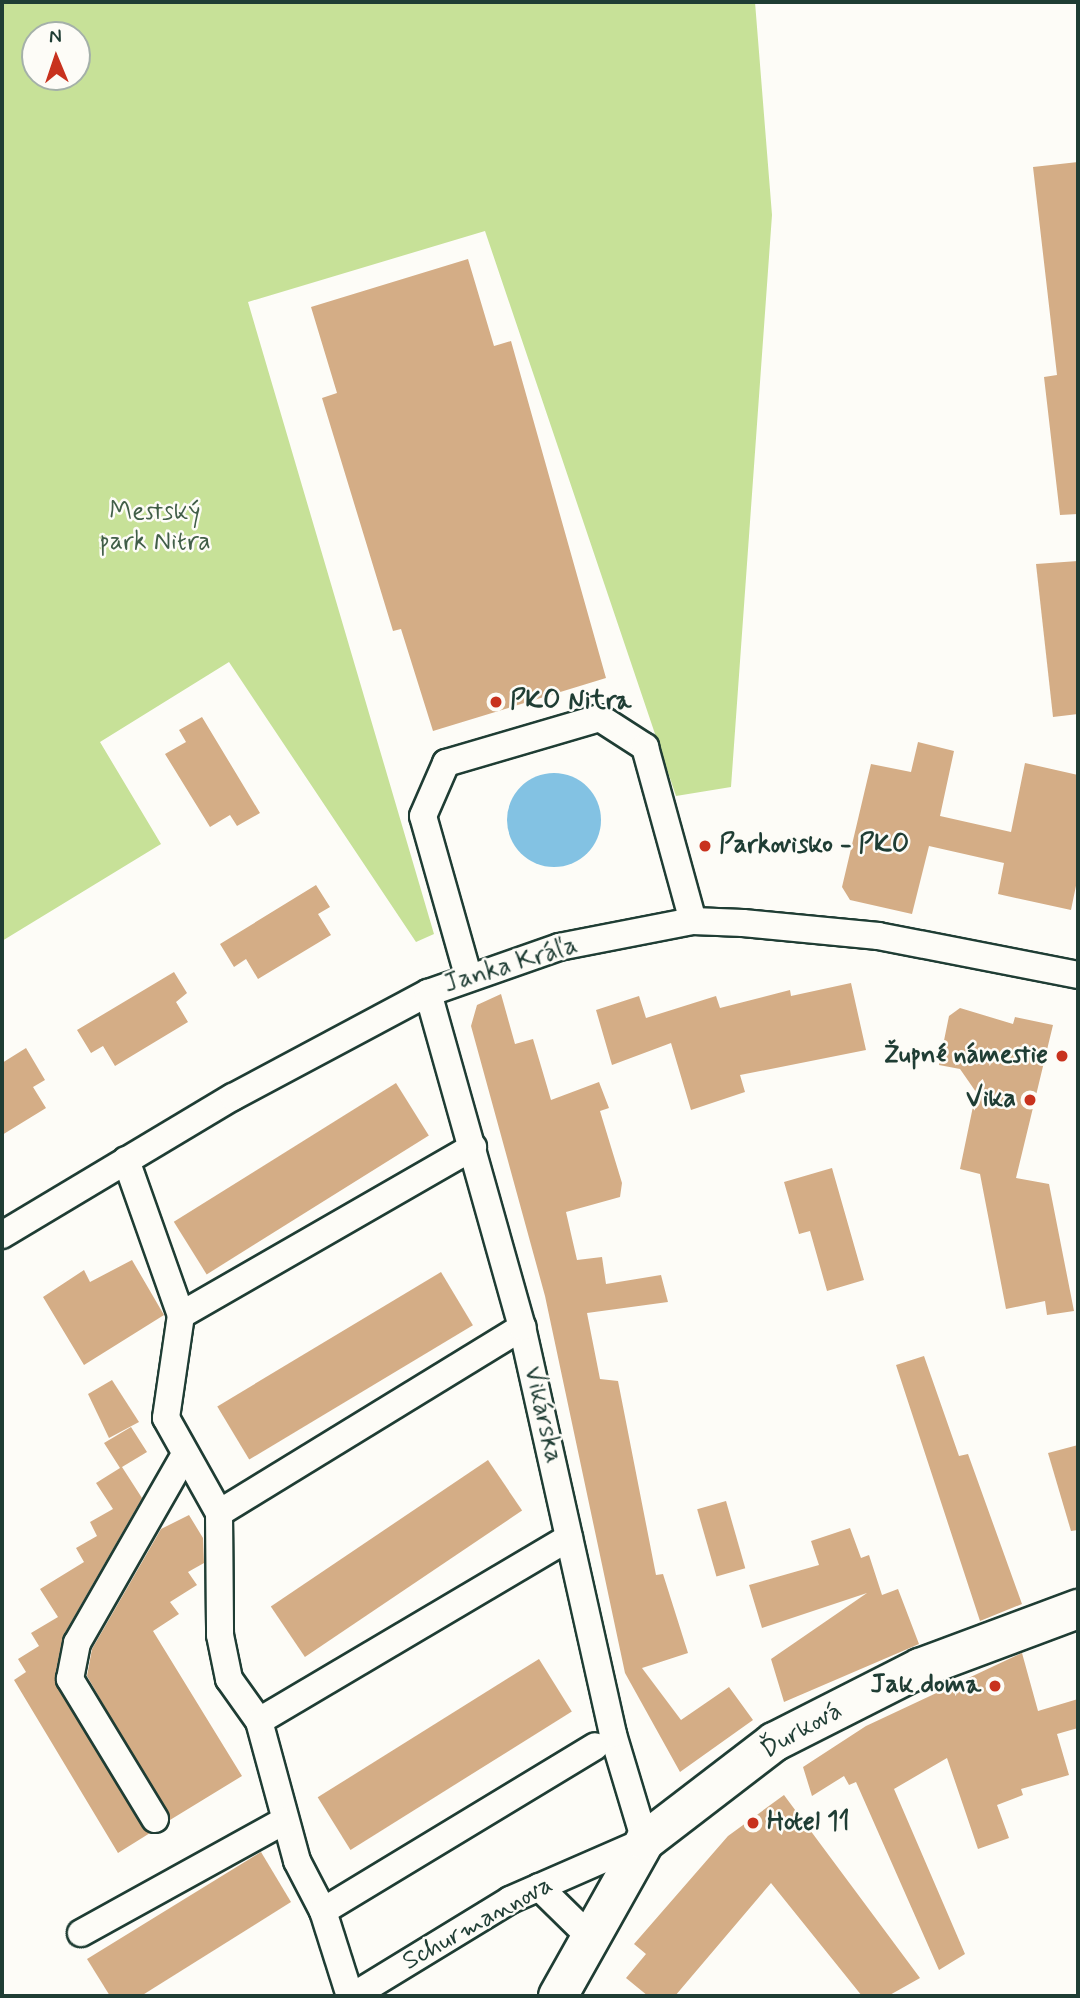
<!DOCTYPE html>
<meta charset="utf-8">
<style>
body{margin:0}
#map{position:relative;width:1080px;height:1998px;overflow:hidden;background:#fdfcf7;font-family:Mynerve,sans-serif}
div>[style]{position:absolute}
.green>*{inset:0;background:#c7e198}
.water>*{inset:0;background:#83c2e3}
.round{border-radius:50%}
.building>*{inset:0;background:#d4ad86;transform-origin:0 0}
.roads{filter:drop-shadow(2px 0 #1f3d34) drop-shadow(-2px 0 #1f3d34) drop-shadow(0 2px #1f3d34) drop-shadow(0 -2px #1f3d34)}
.street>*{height:26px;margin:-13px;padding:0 13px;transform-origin:13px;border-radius:13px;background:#fdfcf7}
.secondary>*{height:38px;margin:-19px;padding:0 19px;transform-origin:19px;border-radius:19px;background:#fdfcf7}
.dots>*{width:19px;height:19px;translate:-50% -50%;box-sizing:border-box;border:4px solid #fdfcf7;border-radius:50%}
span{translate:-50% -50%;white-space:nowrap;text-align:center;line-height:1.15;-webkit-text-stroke:5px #fdfcf7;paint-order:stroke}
.park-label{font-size:26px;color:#415e48}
.poi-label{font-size:26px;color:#1f3d34;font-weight:700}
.left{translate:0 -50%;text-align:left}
.right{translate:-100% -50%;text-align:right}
.street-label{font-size:26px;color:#1f3d34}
.frame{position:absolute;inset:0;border:4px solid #1f3d34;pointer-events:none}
.north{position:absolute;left:21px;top:21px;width:70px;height:70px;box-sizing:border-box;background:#fdfcf7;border:2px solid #a4b0a9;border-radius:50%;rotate:358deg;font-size:19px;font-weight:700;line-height:28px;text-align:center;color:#1f3d34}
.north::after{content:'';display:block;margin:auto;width:24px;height:32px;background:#c8321e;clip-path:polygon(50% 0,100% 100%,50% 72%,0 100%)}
</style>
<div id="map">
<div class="green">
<i style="clip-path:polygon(evenodd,2px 2px,755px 2px,772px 215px,731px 787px,676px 796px,485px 231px,248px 302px,434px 934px,416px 942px,229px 662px,100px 742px,161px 844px,2px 941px,2px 2px,35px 35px,77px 35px,77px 77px,35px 77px,35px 35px)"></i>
</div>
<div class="water">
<i class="round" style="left:507px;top:773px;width:94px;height:94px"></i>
</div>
<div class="building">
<i style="clip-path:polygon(1078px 162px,1078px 514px,1060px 515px,1044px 377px,1057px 375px,1033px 167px)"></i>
<i style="clip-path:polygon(468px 259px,494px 346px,511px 341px,606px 678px,433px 731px,401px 629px,393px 631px,322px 398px,337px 393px,311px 307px)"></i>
<i style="clip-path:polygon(1078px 561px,1078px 714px,1053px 717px,1036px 564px)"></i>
<i style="clip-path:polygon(202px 717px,260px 813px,237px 826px,230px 815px,210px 827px,165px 754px,186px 742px,179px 730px)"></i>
<i style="clip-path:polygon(918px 742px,954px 751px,940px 816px,1011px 832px,1025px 763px,1078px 775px,1078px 876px,1071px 910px,998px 894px,1004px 863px,929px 846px,912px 914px,850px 900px,842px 887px,871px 764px,911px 772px)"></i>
<i style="clip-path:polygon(316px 885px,330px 907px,318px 914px,331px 935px,258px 979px,246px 959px,234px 967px,220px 944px)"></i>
<i style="clip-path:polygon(174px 972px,187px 993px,176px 1002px,188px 1022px,115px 1066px,103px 1046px,91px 1053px,77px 1030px)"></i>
<i style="clip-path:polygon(851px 983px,866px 1050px,740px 1075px,745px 1092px,691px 1110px,671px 1043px,612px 1065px,596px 1010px,639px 996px,646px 1018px,716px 996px,720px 1008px,790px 990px,791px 996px)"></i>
<i style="clip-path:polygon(501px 994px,515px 1044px,533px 1039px,551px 1100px,599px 1082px,609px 1108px,600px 1111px,622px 1183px,620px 1197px,566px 1212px,577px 1260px,602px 1257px,606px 1284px,661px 1275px,668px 1302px,587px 1313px,600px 1379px,618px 1381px,656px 1575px,663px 1574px,688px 1653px,642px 1668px,681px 1720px,729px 1687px,753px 1720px,680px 1772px,625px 1673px,545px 1296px,471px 1026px,477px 1005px)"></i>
<i style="clip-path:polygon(960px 1008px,1013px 1024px,1015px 1017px,1053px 1025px,1016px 1178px,1049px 1184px,1074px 1311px,1047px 1315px,1045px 1301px,1006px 1309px,980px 1174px,960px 1169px,976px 1092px,960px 1069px,939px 1065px,949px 1016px)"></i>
<i style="clip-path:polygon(26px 1048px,45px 1080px,33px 1087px,46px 1108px,2px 1135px,2px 1063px)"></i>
<i style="left:396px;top:1083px;width:62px;height:262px;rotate:58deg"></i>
<i style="clip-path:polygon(832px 1168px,864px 1280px,827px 1291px,810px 1231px,799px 1234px,784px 1182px)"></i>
<i style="clip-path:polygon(132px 1260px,164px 1315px,84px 1365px,43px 1297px,84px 1270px,90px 1282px)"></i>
<i style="left:441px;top:1272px;width:62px;height:261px;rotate:59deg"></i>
<i style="clip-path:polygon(924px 1356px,959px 1456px,968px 1454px,1022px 1604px,980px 1621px,896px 1365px)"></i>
<i style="clip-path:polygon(112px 1380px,139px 1422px,109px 1438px,88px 1394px)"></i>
<i style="clip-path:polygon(131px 1427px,147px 1452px,122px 1467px,142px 1498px,63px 1636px,55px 1676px,150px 1833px,118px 1853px,14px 1680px,26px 1672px,18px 1659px,39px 1646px,31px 1633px,58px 1617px,40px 1589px,84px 1562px,76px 1548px,97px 1536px,90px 1522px,113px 1509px,96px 1483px,120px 1468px,104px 1443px)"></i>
<i style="clip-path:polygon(1078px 1445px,1078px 1530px,1071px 1531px,1048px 1453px)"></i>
<i style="left:488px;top:1460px;width:61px;height:262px;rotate:56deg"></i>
<i style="left:726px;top:1501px;width:70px;height:30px;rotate:74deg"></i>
<i style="clip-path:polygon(189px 1515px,203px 1538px,204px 1563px,188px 1572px,197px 1585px,170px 1602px,179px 1614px,153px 1631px,242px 1776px,170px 1820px,87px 1676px,92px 1649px,161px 1529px)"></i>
<i style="clip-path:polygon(850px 1528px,861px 1558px,869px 1555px,882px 1595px,898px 1589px,919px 1644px,784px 1702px,771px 1659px,867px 1593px,762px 1628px,749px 1585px,819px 1565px,811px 1541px)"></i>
<i style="clip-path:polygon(1022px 1653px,1038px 1711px,1078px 1699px,1078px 1728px,1057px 1734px,1069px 1775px,1021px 1789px,1023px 1795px,997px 1805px,1009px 1838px,978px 1849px,947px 1758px,894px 1789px,965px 1954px,939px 1970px,856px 1782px,849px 1785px,844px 1776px,812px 1796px,803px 1767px,866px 1726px)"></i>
<i style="left:539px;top:1659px;width:62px;height:261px;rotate:58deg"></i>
<i style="clip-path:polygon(784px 1795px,920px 1978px,888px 1996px,862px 1996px,771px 1883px,675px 1996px,648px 1996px,626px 1978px,646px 1954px,634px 1944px,728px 1836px)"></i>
<i style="clip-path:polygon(261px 1852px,291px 1902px,141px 1996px,110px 1996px,87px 1959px)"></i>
</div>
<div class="roads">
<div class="street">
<i style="left:468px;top:975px;width:165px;rotate:-105.8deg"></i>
<i style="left:423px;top:816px;width:58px;rotate:-66.5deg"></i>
<i style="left:446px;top:763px;width:160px;rotate:-16.3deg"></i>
<i style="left:600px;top:718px;width:54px;rotate:32.8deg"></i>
<i style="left:645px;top:747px;width:180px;rotate:74.6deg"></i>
<i style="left:126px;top:1160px;width:164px;rotate:70.5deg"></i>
<i style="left:181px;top:1315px;width:104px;rotate:98.3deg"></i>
<i style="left:166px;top:1418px;width:109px;rotate:60.8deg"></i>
<i style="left:219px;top:1513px;width:122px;rotate:89.5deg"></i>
<i style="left:220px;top:1635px;width:45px;rotate:78.4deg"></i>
<i style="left:229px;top:1679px;width:52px;rotate:54.5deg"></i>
<i style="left:259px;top:1721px;width:145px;rotate:74.8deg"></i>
<i style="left:297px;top:1861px;width:56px;rotate:62.5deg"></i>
<i style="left:323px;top:1911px;width:89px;rotate:72.4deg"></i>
<i style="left:2px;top:1235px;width:269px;rotate:-30.9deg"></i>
<i style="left:233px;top:1097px;width:221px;rotate:-28.1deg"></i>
<i style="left:428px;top:993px;width:139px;rotate:-19.3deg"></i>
<i style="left:559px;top:947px;width:136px;rotate:-11deg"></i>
<i style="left:693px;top:921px;width:50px;rotate:2.3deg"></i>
<i style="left:743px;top:923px;width:136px;rotate:5.5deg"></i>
<i style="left:878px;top:936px;width:204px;rotate:11deg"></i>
<i style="left:181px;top:1315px;width:337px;rotate:-29.9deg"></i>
<i style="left:219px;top:1513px;width:356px;rotate:-31.5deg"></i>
<i style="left:259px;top:1721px;width:360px;rotate:-30.6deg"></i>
<i style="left:155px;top:1819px;width:164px;rotate:-121.3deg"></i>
<i style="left:70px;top:1679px;width:37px;rotate:-79deg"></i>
<i style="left:77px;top:1643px;width:215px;rotate:-60.2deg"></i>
<i style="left:539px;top:1887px;width:71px;rotate:44.4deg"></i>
<i style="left:323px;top:1911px;width:318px;rotate:-31.2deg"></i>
<i style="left:81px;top:1933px;width:232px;rotate:-28.9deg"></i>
<i style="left:353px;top:1996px;width:184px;rotate:-31.4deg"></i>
<i style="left:510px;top:1900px;width:147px;rotate:-23.6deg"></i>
<i style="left:645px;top:1841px;width:112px;rotate:-106.7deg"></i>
<i style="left:613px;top:1734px;width:417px;rotate:-102.6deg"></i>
<i style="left:522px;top:1327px;width:347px;rotate:-105.7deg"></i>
</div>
<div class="secondary">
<i style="left:558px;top:1996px;width:178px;rotate:-60.7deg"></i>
<i style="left:645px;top:1841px;width:163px;rotate:-37.5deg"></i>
<i style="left:774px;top:1742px;width:164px;rotate:-26.9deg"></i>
<i style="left:920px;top:1668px;width:169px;rotate:-20.5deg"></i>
</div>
</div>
<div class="dots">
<i style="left:496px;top:702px;background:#c8321e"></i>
<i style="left:705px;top:846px;background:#c8321e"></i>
<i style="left:1062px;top:1056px;background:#c8321e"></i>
<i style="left:1030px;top:1100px;background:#c8321e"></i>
<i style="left:995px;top:1686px;background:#c8321e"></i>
<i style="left:753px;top:1823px;background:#c8321e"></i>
</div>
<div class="park-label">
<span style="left:155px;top:528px">Mestský<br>park Nitra</span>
</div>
<div class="poi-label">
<span class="left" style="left:510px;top:702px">PKO Nitra</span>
<span class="left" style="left:719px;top:846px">Parkovisko - PKO</span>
<span class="right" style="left:1048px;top:1056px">Župné námestie</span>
<span class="right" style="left:1016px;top:1100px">Vika</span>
<span class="right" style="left:981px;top:1686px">Jak doma</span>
<span class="left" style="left:767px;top:1823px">Hotel 11</span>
</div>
<div class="street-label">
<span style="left:511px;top:966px;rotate:-17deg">Janka Kráľa</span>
<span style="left:542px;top:1415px;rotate:77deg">Vikárska</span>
<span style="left:802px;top:1731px;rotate:-29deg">Ďurková</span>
<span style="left:478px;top:1924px;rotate:-29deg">Schurmannova</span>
</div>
<div class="frame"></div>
<div class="north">N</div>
</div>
